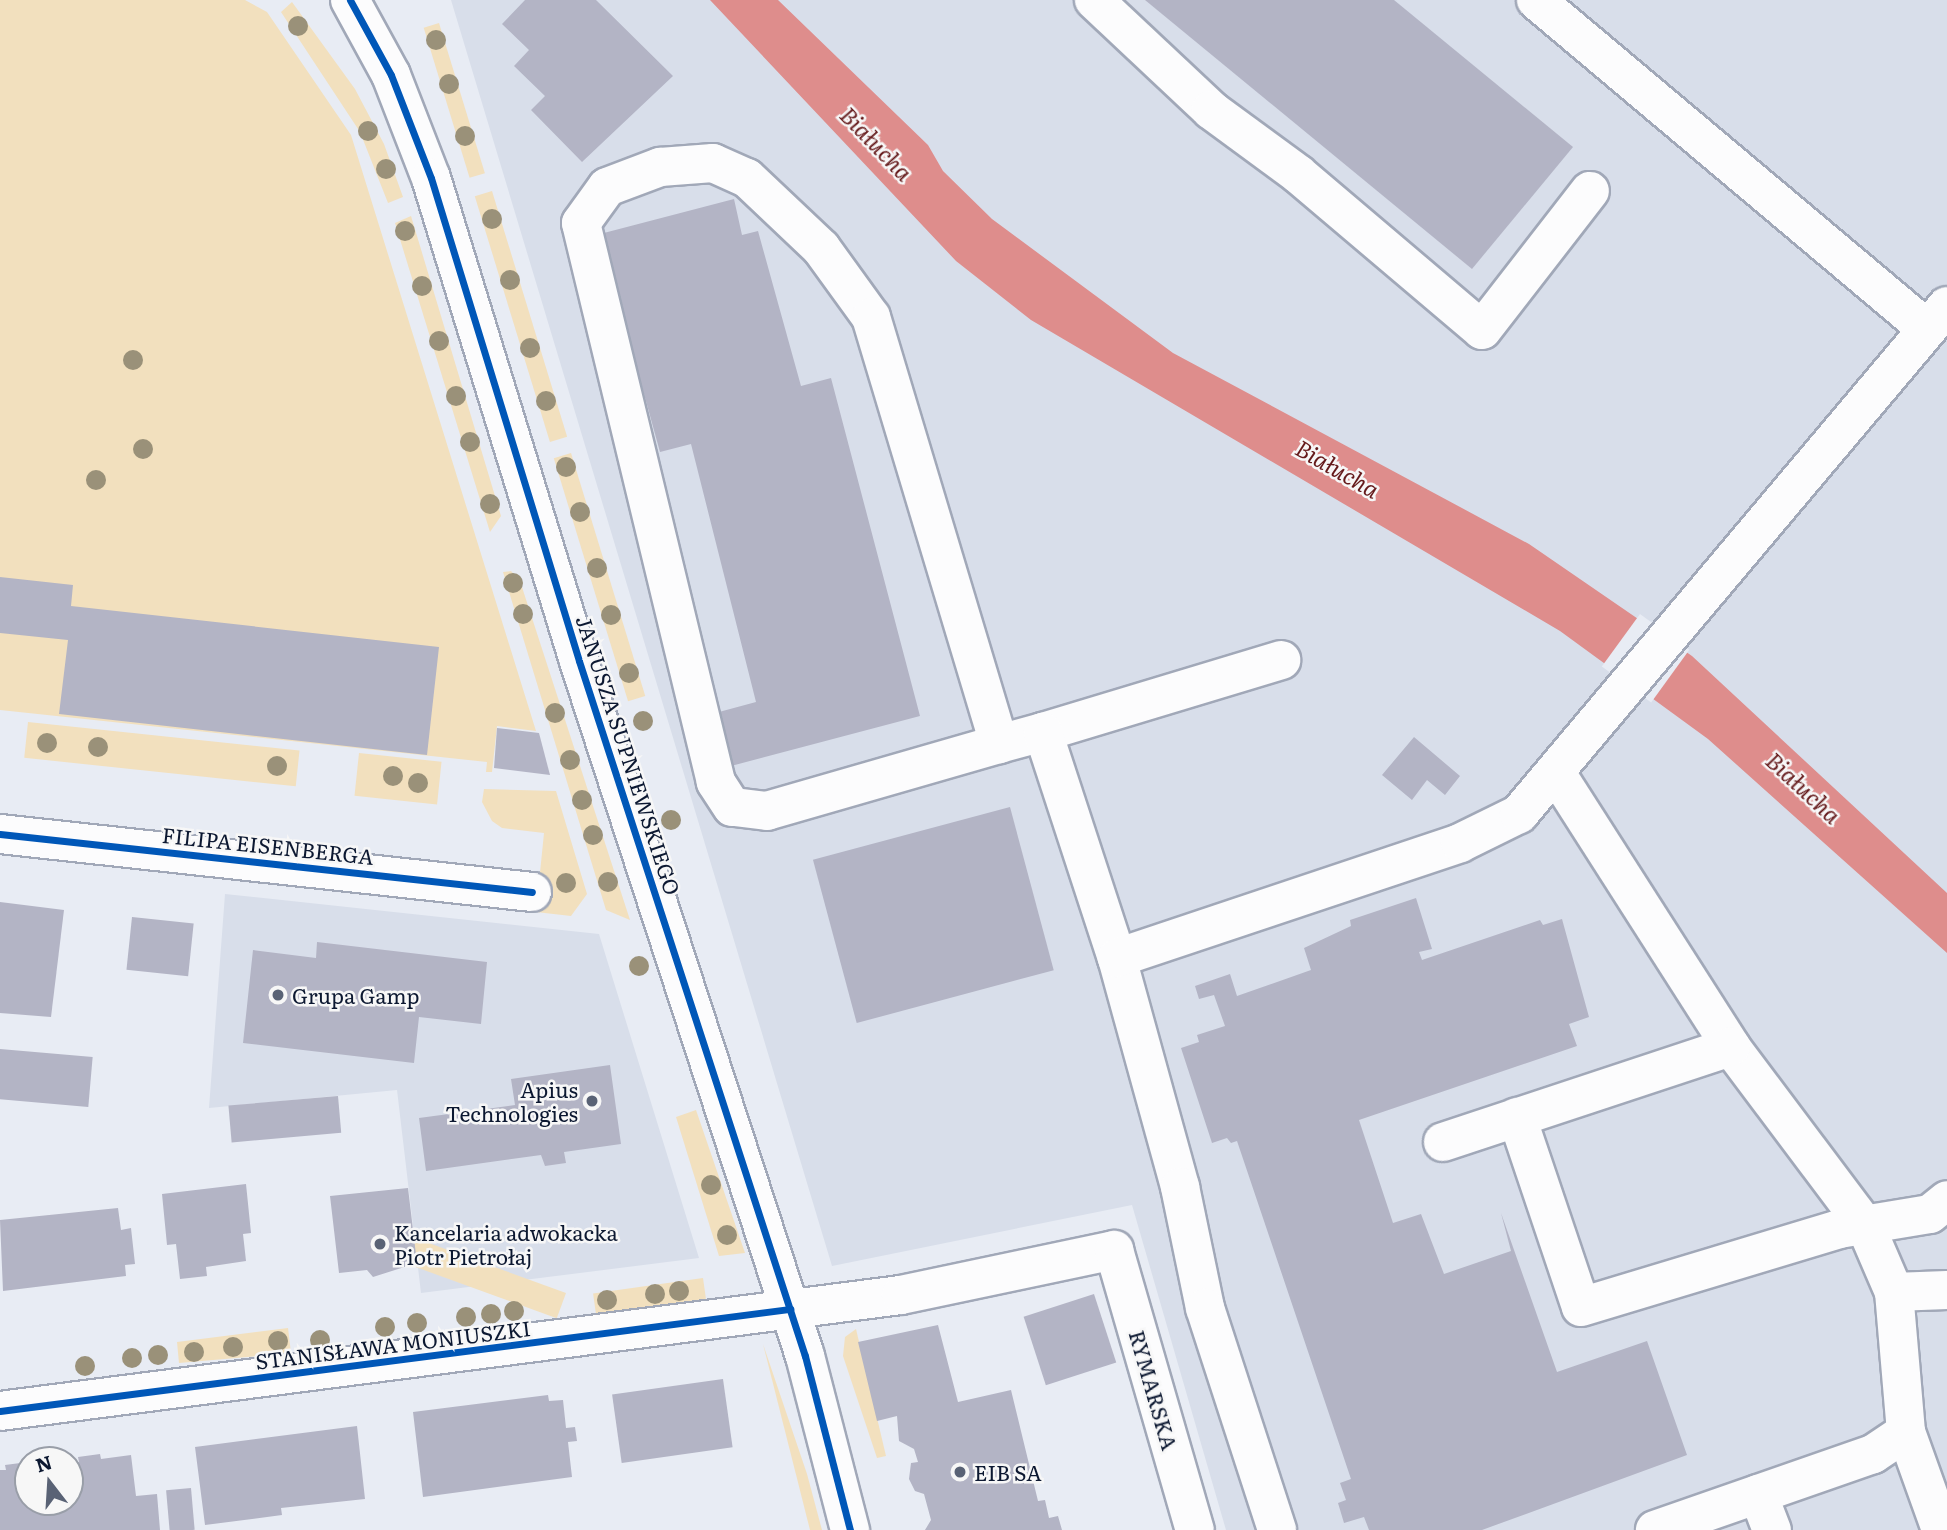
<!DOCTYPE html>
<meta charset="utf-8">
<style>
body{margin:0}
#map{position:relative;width:1947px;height:1530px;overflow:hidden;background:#e8ecf4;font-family:Literata,serif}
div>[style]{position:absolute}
.built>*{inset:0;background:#d8deea}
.green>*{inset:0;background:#f2e0be;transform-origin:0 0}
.water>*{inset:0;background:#de8d8c}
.pier>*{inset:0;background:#e8ecf4;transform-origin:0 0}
.building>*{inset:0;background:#b3b4c5;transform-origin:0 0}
.roads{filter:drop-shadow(2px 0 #a1a8b8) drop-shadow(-2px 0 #a1a8b8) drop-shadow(0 2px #a1a8b8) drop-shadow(0 -2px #a1a8b8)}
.minor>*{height:38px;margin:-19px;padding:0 19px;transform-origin:19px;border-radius:19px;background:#fcfcfd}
.cycleway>*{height:7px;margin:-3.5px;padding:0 3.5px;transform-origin:3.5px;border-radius:3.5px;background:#0057b8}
.trees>*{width:20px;height:20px;margin:-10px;border-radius:50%;background:#9a9179}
.dots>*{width:19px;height:19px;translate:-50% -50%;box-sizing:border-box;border:4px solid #f7f7f7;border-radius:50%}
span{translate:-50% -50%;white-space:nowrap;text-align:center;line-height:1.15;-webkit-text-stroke:5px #f7f7f7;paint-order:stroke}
.street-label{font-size:21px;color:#0c1831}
.poi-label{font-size:21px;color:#0c1831}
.left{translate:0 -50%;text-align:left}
.right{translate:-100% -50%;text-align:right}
.water-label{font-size:23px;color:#651a1b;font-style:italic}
.north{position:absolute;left:14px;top:1446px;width:70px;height:70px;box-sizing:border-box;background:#f7f7f7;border:2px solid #999ea8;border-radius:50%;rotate:343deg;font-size:19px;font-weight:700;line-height:28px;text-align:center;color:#0c1831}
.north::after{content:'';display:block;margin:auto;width:24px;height:32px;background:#596275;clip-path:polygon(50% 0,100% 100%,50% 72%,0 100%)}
</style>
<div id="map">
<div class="built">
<i style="clip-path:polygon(451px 0,1947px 0,1947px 1530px,1226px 1530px,1132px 1205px,832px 1266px)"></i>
<i style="clip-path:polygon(225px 894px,599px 934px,699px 1258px,421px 1293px,397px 1090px,209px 1108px)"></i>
</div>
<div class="green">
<i style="clip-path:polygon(0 0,245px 0,267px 12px,351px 135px,536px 731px,497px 726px,492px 772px,486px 772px,487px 762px,0 710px)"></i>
<i style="clip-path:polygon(292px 2px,355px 89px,384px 144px,403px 197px,388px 203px,360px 132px,281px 12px)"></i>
<i style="left:439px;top:23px;width:157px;height:16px;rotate:73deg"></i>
<i style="left:492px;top:191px;width:257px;height:18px;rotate:73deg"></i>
<i style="clip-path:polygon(411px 216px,501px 516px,490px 532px,395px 223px)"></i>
<i style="left:571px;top:453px;width:254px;height:18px;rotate:73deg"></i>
<i style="clip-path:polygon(511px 571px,520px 581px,630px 920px,606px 910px,503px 572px)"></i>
<i style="left:28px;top:722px;width:273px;height:36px;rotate:6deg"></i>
<i style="left:359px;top:753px;width:83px;height:43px;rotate:6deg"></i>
<i style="clip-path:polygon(484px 789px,556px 791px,587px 894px,571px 916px,536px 912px,544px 833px,502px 828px,492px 821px,482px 802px)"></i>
<i style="clip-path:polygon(696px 1110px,745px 1253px,719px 1256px,676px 1117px)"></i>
<i style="left:703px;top:1278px;width:21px;height:111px;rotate:82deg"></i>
<i style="left:566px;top:1293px;width:27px;height:206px;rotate:110deg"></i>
<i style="clip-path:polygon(288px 1328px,291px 1353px,179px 1363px,177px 1342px)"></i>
<i style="clip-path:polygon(856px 1329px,886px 1456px,877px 1458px,843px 1356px,845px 1337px)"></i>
<i style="clip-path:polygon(763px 1344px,807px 1474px,822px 1530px,810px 1530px)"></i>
</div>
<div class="water">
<i style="clip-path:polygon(710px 0,778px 0,928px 145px,943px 171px,992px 219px,1173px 353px,1529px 544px,1692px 656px,1947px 893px,1947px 953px,1708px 739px,1560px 631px,1031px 320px,956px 261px)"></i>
</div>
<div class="pier">
<i style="left:1640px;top:614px;width:61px;height:65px;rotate:36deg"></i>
</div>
<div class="building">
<i style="clip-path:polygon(525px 0,596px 0,673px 76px,582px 162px,531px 110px,545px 96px,514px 66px,529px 50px,502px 24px)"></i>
<i style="clip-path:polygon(1145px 0,1394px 0,1573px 147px,1472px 269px)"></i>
<i style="clip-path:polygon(734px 199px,742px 235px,758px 231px,801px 386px,831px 378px,920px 716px,731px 766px,719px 712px,756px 702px,691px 444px,660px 452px,600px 234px)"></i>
<i style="clip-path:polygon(0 577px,73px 585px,71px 606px,439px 647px,427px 755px,59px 714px,68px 640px,0 633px)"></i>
<i style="clip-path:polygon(497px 728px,539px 733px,550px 775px,494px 768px)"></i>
<i style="clip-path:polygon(1414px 737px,1460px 776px,1445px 795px,1427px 780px,1412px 800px,1382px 775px)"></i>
<i style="left:1010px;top:807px;width:169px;height:204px;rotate:75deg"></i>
<i style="clip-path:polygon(1416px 898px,1432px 949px,1419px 952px,1422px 960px,1540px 920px,1543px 925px,1562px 919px,1589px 1017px,1569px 1024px,1577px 1046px,1359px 1120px,1393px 1223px,1421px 1214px,1444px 1274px,1511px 1251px,1501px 1213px,1557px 1372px,1647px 1341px,1687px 1455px,1482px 1530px,1369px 1530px,1364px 1517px,1344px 1523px,1338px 1503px,1346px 1500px,1340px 1483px,1351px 1479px,1237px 1141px,1231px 1143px,1227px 1138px,1212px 1143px,1181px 1048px,1199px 1042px,1197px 1035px,1225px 1026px,1214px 995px,1199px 999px,1195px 986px,1230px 974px,1237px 996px,1311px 970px,1304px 948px,1351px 926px,1350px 920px)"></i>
<i style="clip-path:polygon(0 902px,64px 910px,51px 1017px,0 1013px)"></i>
<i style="left:132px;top:917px;width:62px;height:53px;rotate:6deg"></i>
<i style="clip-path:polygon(317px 942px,487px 962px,481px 1024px,419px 1017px,414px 1063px,243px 1043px,253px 950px,316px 958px)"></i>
<i style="left:0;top:1049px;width:93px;height:50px;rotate:5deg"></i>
<i style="clip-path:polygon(610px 1065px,621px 1144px,564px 1152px,566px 1163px,545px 1166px,541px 1155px,426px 1171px,419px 1118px,515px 1105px,511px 1079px)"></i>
<i style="left:338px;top:1096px;width:37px;height:110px;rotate:85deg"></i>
<i style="clip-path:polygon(246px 1184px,251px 1233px,243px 1234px,246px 1261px,206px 1267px,207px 1276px,180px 1279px,176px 1244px,167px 1245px,162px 1194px)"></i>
<i style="clip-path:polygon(408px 1188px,417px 1263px,373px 1277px,367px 1270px,339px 1273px,330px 1196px)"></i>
<i style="clip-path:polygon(118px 1208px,121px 1230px,131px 1228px,135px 1264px,125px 1265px,126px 1276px,3px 1291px,0 1220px)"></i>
<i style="left:1094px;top:1294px;width:72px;height:74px;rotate:72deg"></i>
<i style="clip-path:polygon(938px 1325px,958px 1402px,1011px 1390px,1038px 1501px,1045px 1500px,1049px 1518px,1058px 1516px,1062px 1530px,925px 1530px,931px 1520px,924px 1494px,915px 1491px,909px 1479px,911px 1463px,918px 1462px,914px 1449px,899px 1441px,897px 1416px,877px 1421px,858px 1342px)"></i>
<i style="left:723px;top:1379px;width:69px;height:112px;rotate:82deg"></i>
<i style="clip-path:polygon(548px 1395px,549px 1401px,563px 1400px,566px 1428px,575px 1427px,577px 1441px,568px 1442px,572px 1477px,423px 1497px,413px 1412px)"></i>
<i style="clip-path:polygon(357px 1426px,365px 1499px,281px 1508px,282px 1515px,205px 1525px,195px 1447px)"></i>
<i style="clip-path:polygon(100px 1454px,101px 1459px,131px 1455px,136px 1496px,157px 1494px,160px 1530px,0 1530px,0 1470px,6px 1470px,5px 1465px,28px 1462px,28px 1502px,70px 1502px,70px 1463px,79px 1462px,78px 1457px)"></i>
<i style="left:191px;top:1488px;width:42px;height:25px;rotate:85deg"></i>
</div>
<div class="roads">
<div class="minor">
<i style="left:350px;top:0;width:85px;rotate:61.3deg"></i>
<i style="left:391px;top:75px;width:110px;rotate:68.8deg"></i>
<i style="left:431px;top:178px;width:505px;rotate:72.96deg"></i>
<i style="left:579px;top:661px;width:731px;rotate:71.99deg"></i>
<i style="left:805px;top:1356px;width:180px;rotate:75.5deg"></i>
<i style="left:1094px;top:0;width:161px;rotate:43.2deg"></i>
<i style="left:1211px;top:110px;width:108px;rotate:36.3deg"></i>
<i style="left:1298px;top:174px;width:241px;rotate:40.3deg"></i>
<i style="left:1482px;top:330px;width:176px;rotate:-52.2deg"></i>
<i style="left:1536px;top:0;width:511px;rotate:40.08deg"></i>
<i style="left:713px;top:163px;width:37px;rotate:24deg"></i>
<i style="left:747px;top:178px;width:102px;rotate:43.4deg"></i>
<i style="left:821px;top:248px;width:85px;rotate:54.1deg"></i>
<i style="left:871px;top:317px;width:446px;rotate:73.3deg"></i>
<i style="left:999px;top:744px;width:241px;rotate:163.9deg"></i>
<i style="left:767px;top:811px;width:35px;rotate:-173deg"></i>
<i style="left:732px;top:807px;width:30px;rotate:-123deg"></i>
<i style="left:716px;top:782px;width:575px;rotate:-103.58deg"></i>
<i style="left:581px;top:223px;width:44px;rotate:-54.2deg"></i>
<i style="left:607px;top:187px;width:57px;rotate:-20.7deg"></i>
<i style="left:660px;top:167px;width:53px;rotate:-4.3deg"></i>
<i style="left:1043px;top:732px;width:249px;rotate:-16.8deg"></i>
<i style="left:999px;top:744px;width:46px;rotate:-15.3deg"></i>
<i style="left:1043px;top:732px;width:238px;rotate:71.9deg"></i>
<i style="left:1117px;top:958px;width:238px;rotate:74.6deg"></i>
<i style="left:1180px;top:1187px;width:124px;rotate:78.3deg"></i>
<i style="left:1205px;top:1308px;width:233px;rotate:72deg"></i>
<i style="left:1556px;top:773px;width:325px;rotate:57.4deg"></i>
<i style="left:1731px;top:1047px;width:225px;rotate:53.1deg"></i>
<i style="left:1866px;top:1227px;width:71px;rotate:66.7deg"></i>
<i style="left:1894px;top:1292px;width:141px;rotate:85.1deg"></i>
<i style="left:1906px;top:1432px;width:40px;rotate:146deg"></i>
<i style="left:1873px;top:1454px;width:231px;rotate:160.8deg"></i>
<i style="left:0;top:834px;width:535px;rotate:6.22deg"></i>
<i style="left:1117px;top:958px;width:362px;rotate:-18.5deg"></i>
<i style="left:1460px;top:843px;width:66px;rotate:-26.2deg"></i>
<i style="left:1519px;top:814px;width:664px;rotate:-49.89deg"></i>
<i style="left:1517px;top:1117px;width:200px;rotate:71.4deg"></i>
<i style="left:1581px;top:1307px;width:270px;rotate:-16.8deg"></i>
<i style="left:1839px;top:1229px;width:92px;rotate:-9.4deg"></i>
<i style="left:1930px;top:1214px;width:22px;rotate:-39deg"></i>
<i style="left:1443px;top:1142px;width:303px;rotate:-18.3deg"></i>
<i style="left:1894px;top:1292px;width:53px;rotate:-2.2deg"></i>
<i style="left:0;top:1411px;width:908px;rotate:-7.34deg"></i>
<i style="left:901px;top:1295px;width:218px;rotate:-11.9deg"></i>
<i style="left:1114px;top:1250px;width:291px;rotate:73.9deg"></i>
<i style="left:1906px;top:1432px;width:104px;rotate:70.3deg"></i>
<i style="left:1758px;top:1494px;width:39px;rotate:69deg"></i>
</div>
</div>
<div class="cycleway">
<i style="left:350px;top:0;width:85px;rotate:61.3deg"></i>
<i style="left:391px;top:75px;width:110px;rotate:68.8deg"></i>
<i style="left:431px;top:178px;width:505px;rotate:72.96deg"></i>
<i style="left:579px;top:661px;width:731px;rotate:71.99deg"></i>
<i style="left:805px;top:1356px;width:180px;rotate:75.5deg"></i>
<i style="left:0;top:834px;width:535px;rotate:6.22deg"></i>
<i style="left:0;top:1411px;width:797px;rotate:-7.36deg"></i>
</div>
<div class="trees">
<i style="left:298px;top:26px"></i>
<i style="left:436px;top:40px"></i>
<i style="left:449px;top:84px"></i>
<i style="left:368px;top:131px"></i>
<i style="left:465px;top:136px"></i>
<i style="left:386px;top:169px"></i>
<i style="left:492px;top:219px"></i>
<i style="left:405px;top:231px"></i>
<i style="left:510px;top:280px"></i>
<i style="left:422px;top:286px"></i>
<i style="left:439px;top:341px"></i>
<i style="left:530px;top:348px"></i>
<i style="left:133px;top:360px"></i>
<i style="left:456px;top:396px"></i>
<i style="left:546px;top:401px"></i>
<i style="left:470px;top:442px"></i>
<i style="left:143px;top:449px"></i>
<i style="left:566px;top:467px"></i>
<i style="left:96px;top:480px"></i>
<i style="left:490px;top:504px"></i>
<i style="left:580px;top:512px"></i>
<i style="left:597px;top:568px"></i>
<i style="left:513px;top:583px"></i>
<i style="left:523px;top:614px"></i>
<i style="left:611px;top:615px"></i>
<i style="left:629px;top:673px"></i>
<i style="left:555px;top:713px"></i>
<i style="left:643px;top:721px"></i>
<i style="left:47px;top:743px"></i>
<i style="left:98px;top:747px"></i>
<i style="left:570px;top:760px"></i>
<i style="left:277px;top:766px"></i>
<i style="left:393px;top:776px"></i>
<i style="left:418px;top:783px"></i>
<i style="left:582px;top:800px"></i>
<i style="left:671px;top:820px"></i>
<i style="left:593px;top:835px"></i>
<i style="left:608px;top:882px"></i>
<i style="left:566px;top:883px"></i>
<i style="left:639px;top:966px"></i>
<i style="left:711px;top:1185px"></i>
<i style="left:727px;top:1235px"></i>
<i style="left:679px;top:1291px"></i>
<i style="left:655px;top:1294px"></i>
<i style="left:607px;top:1300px"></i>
<i style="left:514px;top:1311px"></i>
<i style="left:491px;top:1314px"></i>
<i style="left:466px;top:1317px"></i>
<i style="left:417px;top:1323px"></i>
<i style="left:385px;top:1327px"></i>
<i style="left:320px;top:1340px"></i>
<i style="left:278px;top:1341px"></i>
<i style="left:233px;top:1347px"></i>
<i style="left:194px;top:1352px"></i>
<i style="left:158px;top:1355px"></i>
<i style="left:132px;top:1358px"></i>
<i style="left:85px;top:1366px"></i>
</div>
<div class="dots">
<i style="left:278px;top:995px;background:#596275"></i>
<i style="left:592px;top:1101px;background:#596275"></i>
<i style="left:380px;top:1244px;background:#596275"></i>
<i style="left:960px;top:1472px;background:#596275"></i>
</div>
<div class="street-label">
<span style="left:629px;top:755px;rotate:72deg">JANUSZA SUPNIEWSKIEGO</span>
<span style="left:268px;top:845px;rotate:6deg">FILIPA EISENBERGA</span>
<span style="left:393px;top:1344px;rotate:-7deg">STANISŁAWA MONIUSZKI</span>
<span style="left:1154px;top:1390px;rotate:74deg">RYMARSKA</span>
</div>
<div class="poi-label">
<span class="left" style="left:292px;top:995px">Grupa Gamp</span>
<span class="right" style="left:578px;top:1101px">Apius<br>Technologies</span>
<span class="left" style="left:394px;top:1244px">Kancelaria adwokacka<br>Piotr Pietrołaj</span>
<span class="left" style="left:974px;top:1472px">EIB SA</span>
</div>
<div class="water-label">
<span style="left:877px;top:143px;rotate:46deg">Białucha</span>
<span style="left:1338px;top:468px;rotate:30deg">Białucha</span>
<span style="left:1804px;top:787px;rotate:43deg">Białucha</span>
</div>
<div class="north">N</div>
</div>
